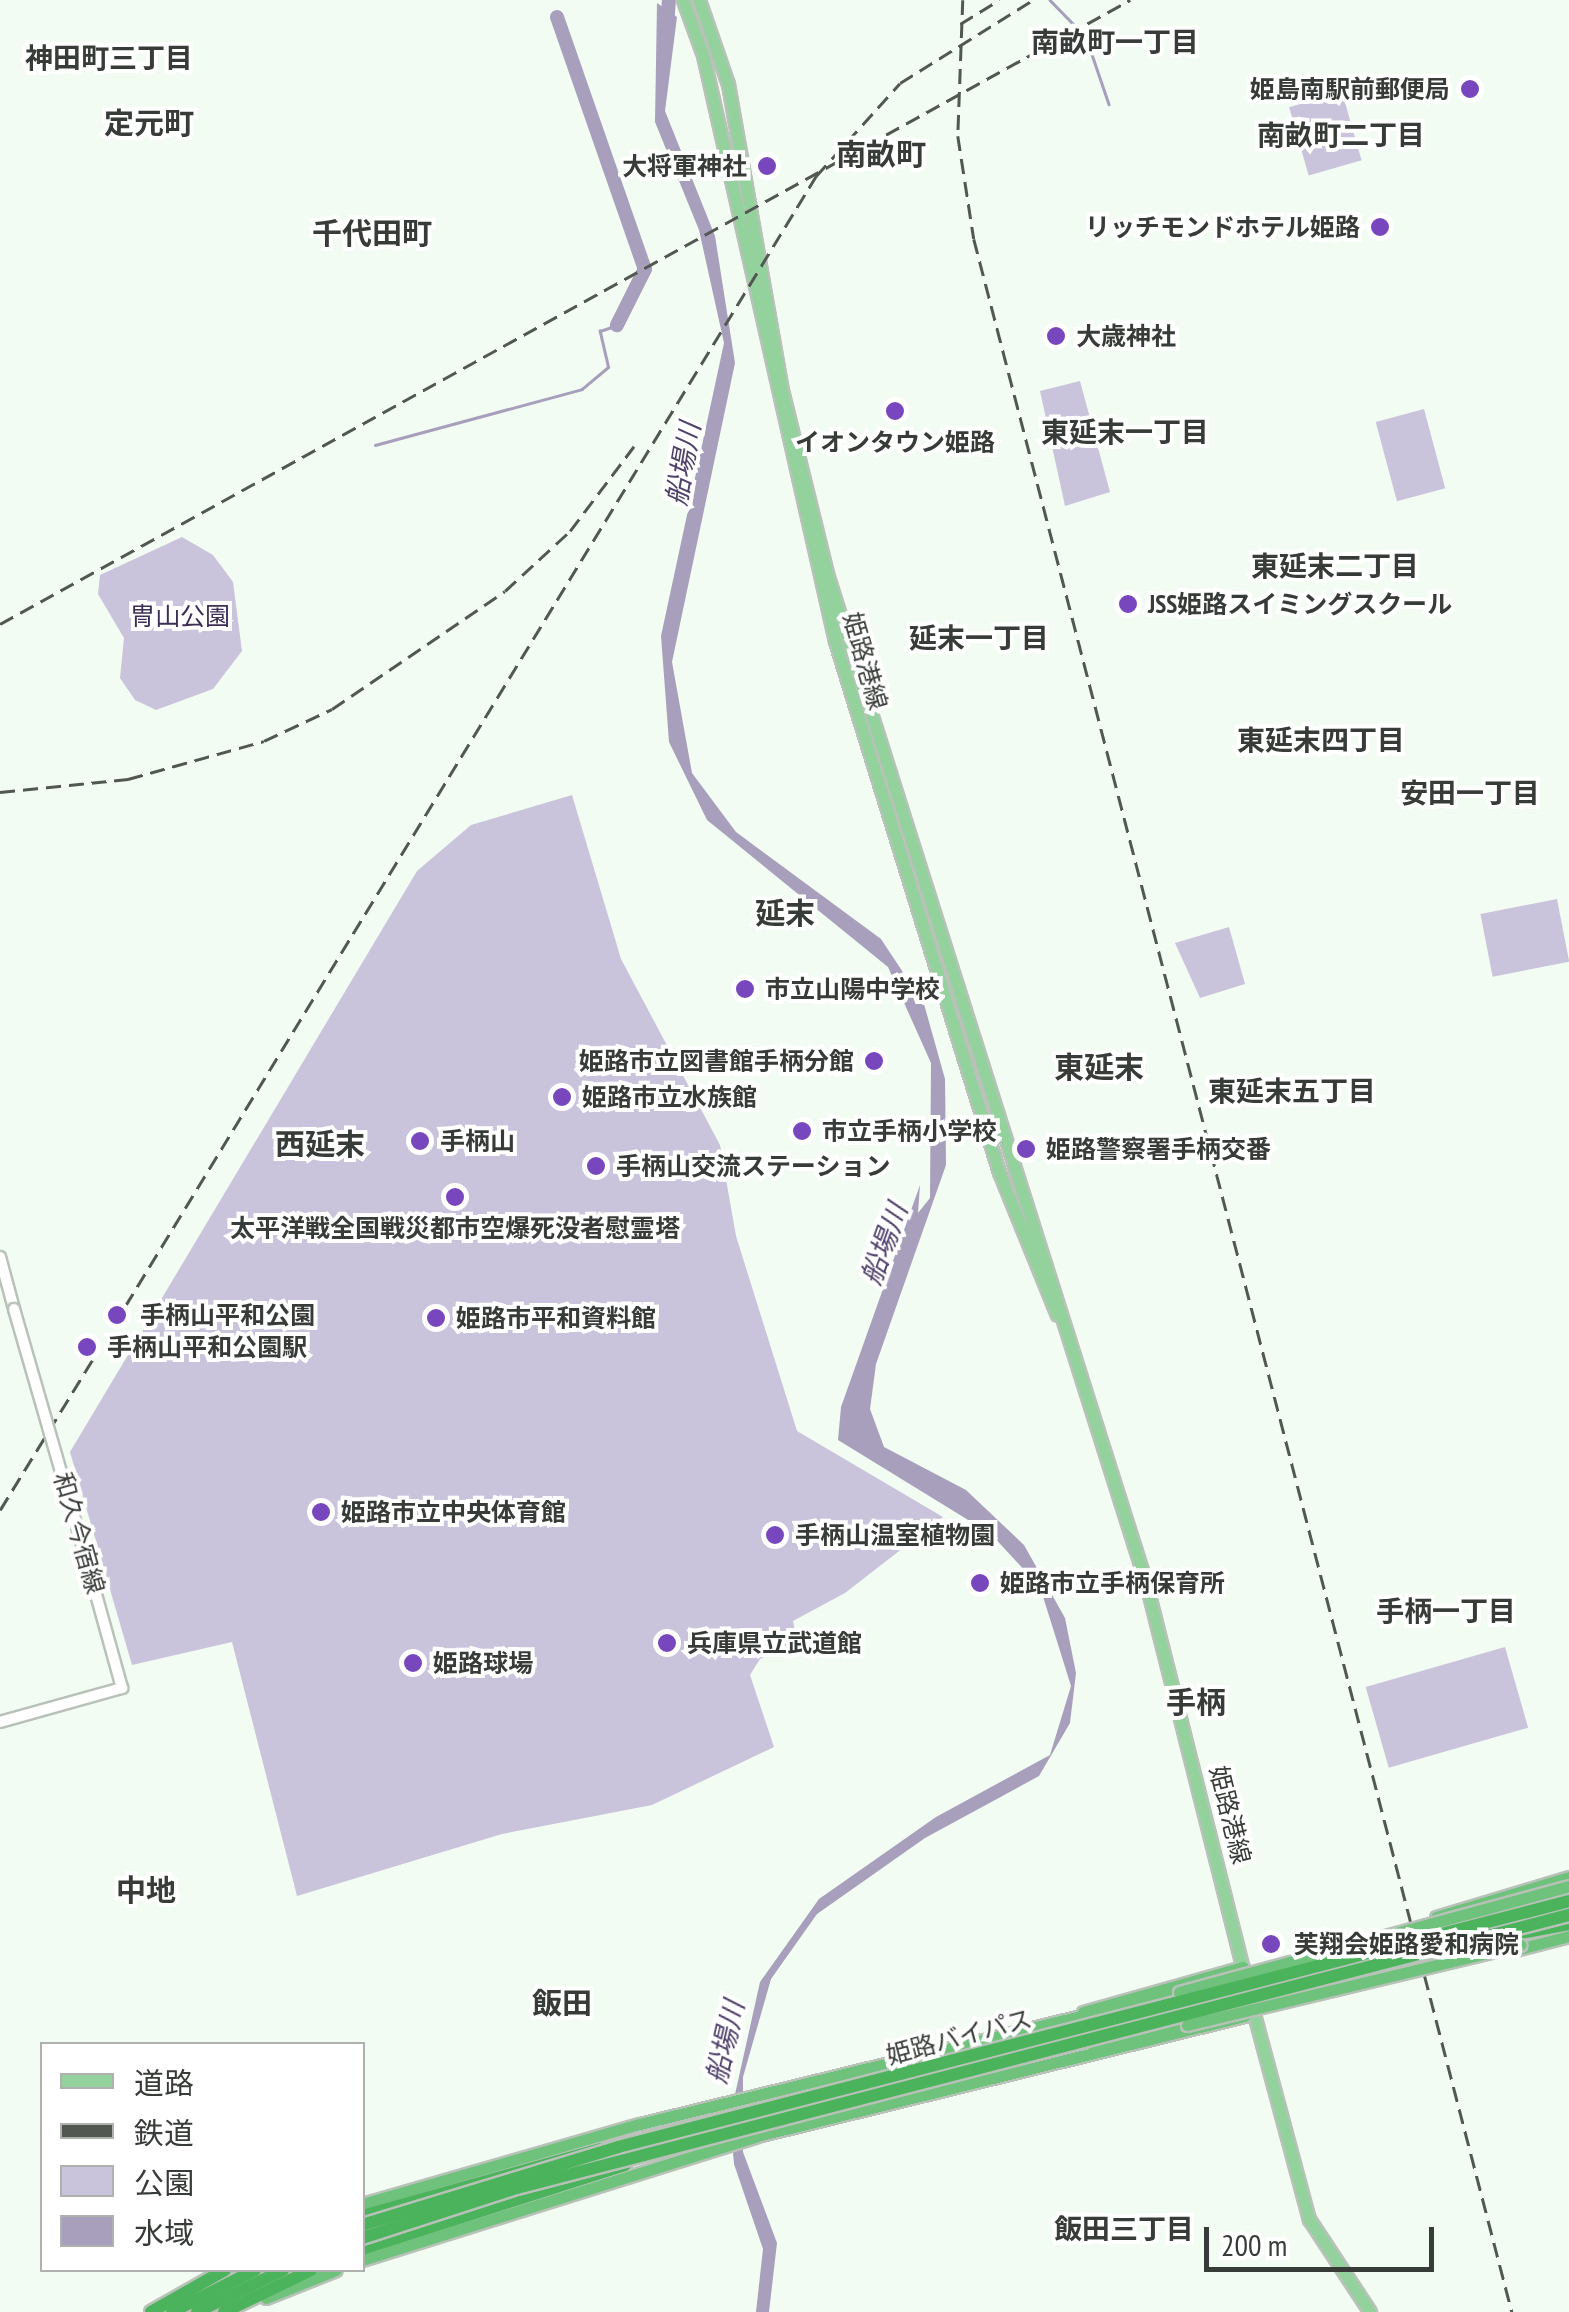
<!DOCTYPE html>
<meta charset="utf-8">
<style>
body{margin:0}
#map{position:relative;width:1569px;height:2312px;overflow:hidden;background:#f2fcf2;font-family:"PT Sans Narrow","Noto Sans JP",sans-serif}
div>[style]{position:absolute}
.green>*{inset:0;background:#cac3dc;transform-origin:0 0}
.water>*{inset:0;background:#a79fbb}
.stream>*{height:2.5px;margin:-1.25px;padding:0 1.25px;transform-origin:1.25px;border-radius:1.25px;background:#a79fbb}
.river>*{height:14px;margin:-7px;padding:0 7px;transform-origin:7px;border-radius:7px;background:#a79fbb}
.roads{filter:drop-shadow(2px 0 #b8c2b8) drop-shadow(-2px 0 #b8c2b8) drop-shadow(0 2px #b8c2b8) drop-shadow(0 -2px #b8c2b8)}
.secondary>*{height:10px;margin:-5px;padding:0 5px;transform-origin:5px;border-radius:5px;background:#fff}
.primary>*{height:11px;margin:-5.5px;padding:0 5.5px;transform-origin:5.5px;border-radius:5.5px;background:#93d19d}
.trunk>*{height:11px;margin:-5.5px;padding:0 5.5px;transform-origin:5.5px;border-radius:5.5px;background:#6fc27c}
.motorway>*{height:12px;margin:-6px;padding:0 6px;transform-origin:6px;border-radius:6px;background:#4bb35b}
.rail>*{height:2.5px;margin-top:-1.25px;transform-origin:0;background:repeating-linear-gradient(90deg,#525752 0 15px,transparent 0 23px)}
.bridges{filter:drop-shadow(2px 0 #b8c2b8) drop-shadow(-2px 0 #b8c2b8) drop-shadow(0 2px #b8c2b8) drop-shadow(0 -2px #b8c2b8)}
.secondary-bridge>*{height:10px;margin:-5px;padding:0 5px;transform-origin:5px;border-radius:5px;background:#fff}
.trunk-bridge>*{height:11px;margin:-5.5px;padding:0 5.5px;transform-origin:5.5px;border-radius:5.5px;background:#6fc27c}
.motorway-bridge>*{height:12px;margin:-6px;padding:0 6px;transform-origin:6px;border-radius:6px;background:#4bb35b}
.dots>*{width:28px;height:28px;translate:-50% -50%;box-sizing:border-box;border:5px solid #fff;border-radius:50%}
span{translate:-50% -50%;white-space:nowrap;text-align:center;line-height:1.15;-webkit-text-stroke:8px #fff;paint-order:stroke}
.poi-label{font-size:25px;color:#383c38;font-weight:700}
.right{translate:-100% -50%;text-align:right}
.left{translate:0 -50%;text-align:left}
.park-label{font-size:25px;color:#3d2e56}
.street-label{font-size:25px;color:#383c38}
.neighbourhood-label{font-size:28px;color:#383c38;font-weight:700}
.water-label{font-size:28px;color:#50416b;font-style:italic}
.quarter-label{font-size:30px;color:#383c38;font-weight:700}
.legend{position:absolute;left:40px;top:2042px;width:325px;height:230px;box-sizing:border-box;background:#fff;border:2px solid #afb1af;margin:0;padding:12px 18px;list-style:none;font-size:30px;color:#383c38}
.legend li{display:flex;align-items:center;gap:20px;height:50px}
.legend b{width:50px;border:2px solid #afb1af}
.scale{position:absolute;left:1204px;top:2227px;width:230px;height:45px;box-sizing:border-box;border:5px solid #383c38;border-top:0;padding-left:12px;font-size:30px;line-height:35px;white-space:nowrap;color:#383c38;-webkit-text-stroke:8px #fff;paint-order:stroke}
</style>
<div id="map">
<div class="green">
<i style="left:1342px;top:92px;width:71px;height:55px;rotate:74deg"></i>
<i style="clip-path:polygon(1080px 381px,1110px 492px,1065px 506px,1040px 391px)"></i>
<i style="left:1424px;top:409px;width:82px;height:50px;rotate:75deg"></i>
<i style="clip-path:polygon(182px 537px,213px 555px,233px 582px,242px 651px,213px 689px,156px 710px,135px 700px,120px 678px,124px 638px,98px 594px,100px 575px)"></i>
<i style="clip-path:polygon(572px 795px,621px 959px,720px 1145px,736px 1236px,797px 1431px,943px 1517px,845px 1593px,793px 1621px,797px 1640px,760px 1659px,750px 1675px,774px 1747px,652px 1805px,502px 1834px,297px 1896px,232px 1642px,132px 1665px,70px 1452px,417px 871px,471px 825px)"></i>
<i style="left:1557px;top:899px;width:64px;height:78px;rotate:79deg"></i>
<i style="clip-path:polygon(1229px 927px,1245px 984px,1200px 998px,1175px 943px)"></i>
<i style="left:1505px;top:1647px;width:84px;height:145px;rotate:74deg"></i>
</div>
<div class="water">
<i style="clip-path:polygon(657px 3px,677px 17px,665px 111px,715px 236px,735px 363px,672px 662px,692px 773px,736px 832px,881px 939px,924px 1004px,945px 1079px,946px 1165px,876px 1364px,870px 1409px,884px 1447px,966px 1490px,1024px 1545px,1065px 1618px,1076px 1673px,1070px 1723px,1039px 1776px,925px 1838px,817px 1914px,771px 1979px,743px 2077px,743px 2152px,777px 2243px,769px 2312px,756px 2312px,763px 2249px,734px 2164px,730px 2117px,760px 1982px,819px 1899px,936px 1817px,1050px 1755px,1071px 1686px,1040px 1587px,991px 1534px,838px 1440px,841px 1407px,920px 1185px,918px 1213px,930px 1198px,931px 1063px,888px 967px,707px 820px,669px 742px,661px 636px,724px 343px,699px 230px,655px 122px)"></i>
</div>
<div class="stream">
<i style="left:1050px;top:0;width:52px;rotate:45.8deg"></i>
<i style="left:1086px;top:37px;width:71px;rotate:71.1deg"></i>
<i style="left:375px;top:445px;width:214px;rotate:-15.1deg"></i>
<i style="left:582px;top:389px;width:34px;rotate:-40deg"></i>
<i style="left:608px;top:367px;width:37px;rotate:-103deg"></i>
<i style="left:600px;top:331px;width:18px;rotate:-19deg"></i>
</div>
<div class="river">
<i style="left:557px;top:17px;width:267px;rotate:70.8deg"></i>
<i style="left:645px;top:269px;width:63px;rotate:116.6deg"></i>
<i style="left:667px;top:27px;width:27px;rotate:-86deg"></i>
</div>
<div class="roads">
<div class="secondary">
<i style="left:0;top:1257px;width:54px;rotate:74.9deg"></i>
<i style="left:0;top:1722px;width:127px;rotate:-15.6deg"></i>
<i style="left:122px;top:1688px;width:135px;rotate:-105.5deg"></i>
</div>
<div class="primary">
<i style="left:683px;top:0;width:59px;rotate:70deg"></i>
<i style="left:703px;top:55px;width:601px;rotate:77.31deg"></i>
<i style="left:835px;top:641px;width:556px;rotate:72.84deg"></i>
<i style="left:999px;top:1172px;width:154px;rotate:67.9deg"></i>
<i style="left:699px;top:0;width:89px;rotate:71deg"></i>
<i style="left:728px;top:84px;width:307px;rotate:80deg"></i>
<i style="left:781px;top:386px;width:197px;rotate:76.2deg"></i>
<i style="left:828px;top:577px;width:1055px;rotate:72.46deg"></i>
<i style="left:1146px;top:1583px;width:405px;rotate:75.9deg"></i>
<i style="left:1251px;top:2003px;width:224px;rotate:75deg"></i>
<i style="left:1309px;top:2219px;width:111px;rotate:56.7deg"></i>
</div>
<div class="trunk">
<i style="left:1436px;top:1917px;width:139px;rotate:-16.7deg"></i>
<i style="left:1515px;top:1950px;width:56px;rotate:-14.5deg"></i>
<i style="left:1083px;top:2012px;width:166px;rotate:-15.7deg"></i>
<i style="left:1094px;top:2048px;width:96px;rotate:-13.9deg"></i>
<i style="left:362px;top:2204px;width:289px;rotate:-16.1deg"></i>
<i style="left:640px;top:2124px;width:555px;rotate:-13.76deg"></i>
<i style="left:362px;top:2260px;width:414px;rotate:-17.4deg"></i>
<i style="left:757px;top:2136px;width:502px;rotate:-13.84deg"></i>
<i style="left:266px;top:2298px;width:75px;rotate:-21.8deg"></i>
</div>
<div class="motorway">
<i style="left:1485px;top:1917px;width:88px;rotate:-16.6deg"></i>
<i style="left:1440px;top:1948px;width:131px;rotate:-10.5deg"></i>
<i style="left:362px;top:2216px;width:247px;rotate:-15.7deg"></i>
<i style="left:362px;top:2249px;width:276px;rotate:-17.7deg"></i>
<i style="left:151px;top:2312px;width:85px;rotate:-29.6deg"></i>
<i style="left:172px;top:2312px;width:93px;rotate:-26.8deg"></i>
<i style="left:197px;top:2312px;width:96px;rotate:-26deg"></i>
<i style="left:224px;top:2312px;width:97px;rotate:-25.8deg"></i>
</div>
</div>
<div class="rail">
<i style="left:963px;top:0;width:136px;rotate:92.1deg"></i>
<i style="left:958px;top:136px;width:104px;rotate:81.2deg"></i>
<i style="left:974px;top:239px;width:2142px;rotate:75.45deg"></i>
<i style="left:960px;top:24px;width:46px;rotate:-31.6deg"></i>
<i style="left:0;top:624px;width:1291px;rotate:-28.91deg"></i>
<i style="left:0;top:792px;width:129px;rotate:-5.8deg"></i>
<i style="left:128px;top:779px;width:141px;rotate:-15.6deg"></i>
<i style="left:264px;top:741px;width:75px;rotate:-25.2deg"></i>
<i style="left:332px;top:709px;width:209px;rotate:-34.3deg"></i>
<i style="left:505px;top:591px;width:88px;rotate:-42.7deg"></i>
<i style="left:570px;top:531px;width:106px;rotate:-53deg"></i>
<i style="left:113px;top:1326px;width:1348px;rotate:-58.56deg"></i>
<i style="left:816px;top:176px;width:125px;rotate:-47.9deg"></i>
<i style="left:900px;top:83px;width:157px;rotate:-32deg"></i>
<i style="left:0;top:1510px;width:180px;rotate:-58.4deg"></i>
</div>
<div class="bridges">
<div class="secondary-bridge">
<i style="left:14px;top:1309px;width:259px;rotate:73.9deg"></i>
</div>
<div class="trunk-bridge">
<i style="left:1179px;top:1992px;width:404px;rotate:-15.2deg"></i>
<i style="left:1187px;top:2025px;width:343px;rotate:-13.5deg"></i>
</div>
<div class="motorway-bridge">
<i style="left:362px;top:2225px;width:268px;rotate:-16.9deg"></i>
<i style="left:618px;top:2147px;width:982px;rotate:-14.5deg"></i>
<i style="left:362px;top:2238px;width:163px;rotate:-17.9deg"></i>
<i style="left:517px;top:2188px;width:1087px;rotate:-14.55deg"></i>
</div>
</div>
<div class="dots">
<i style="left:1470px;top:89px;background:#7847be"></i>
<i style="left:767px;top:166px;background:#7847be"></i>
<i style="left:1380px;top:227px;background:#7847be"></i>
<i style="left:1056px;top:336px;background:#7847be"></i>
<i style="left:895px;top:411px;background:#7847be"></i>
<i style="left:1128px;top:604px;background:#7847be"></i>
<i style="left:745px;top:989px;background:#7847be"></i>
<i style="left:874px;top:1061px;background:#7847be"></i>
<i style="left:562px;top:1097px;background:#7847be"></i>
<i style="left:802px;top:1131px;background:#7847be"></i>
<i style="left:420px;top:1141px;background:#7847be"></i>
<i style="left:1026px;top:1149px;background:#7847be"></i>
<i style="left:596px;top:1166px;background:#7847be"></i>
<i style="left:455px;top:1197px;background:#7847be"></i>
<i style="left:117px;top:1315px;background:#7847be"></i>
<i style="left:436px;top:1318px;background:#7847be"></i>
<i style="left:87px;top:1347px;background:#7847be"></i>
<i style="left:321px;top:1512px;background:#7847be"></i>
<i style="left:775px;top:1535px;background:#7847be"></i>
<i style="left:980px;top:1583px;background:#7847be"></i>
<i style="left:667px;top:1643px;background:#7847be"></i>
<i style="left:413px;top:1663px;background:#7847be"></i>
<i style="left:1271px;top:1944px;background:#7847be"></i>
</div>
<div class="poi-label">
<span class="right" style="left:1450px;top:89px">姫島南駅前郵便局</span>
<span class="right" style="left:747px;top:166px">大将軍神社</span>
<span class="right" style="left:1360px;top:227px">リッチモンドホテル姫路</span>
<span class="left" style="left:1076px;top:336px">大歳神社</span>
<span style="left:895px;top:442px">イオンタウン姫路</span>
<span class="left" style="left:1148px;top:604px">JSS姫路スイミングスクール</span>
<span class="left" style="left:765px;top:989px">市立山陽中学校</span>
<span class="right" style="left:854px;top:1061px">姫路市立図書館手柄分館</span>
<span class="left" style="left:582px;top:1097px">姫路市立水族館</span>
<span class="left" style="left:822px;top:1131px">市立手柄小学校</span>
<span class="left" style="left:440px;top:1141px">手柄山</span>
<span class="left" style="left:1046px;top:1149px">姫路警察署手柄交番</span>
<span class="left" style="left:616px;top:1166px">手柄山交流ステーション</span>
<span style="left:455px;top:1228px">太平洋戦全国戦災都市空爆死没者慰霊塔</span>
<span class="left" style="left:140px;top:1315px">手柄山平和公園</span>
<span class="left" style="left:456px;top:1318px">姫路市平和資料館</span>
<span class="left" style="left:107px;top:1347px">手柄山平和公園駅</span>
<span class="left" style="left:341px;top:1512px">姫路市立中央体育館</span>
<span class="left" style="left:795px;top:1535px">手柄山温室植物園</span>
<span class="left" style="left:1000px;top:1583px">姫路市立手柄保育所</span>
<span class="left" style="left:687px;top:1643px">兵庫県立武道館</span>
<span class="left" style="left:433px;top:1663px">姫路球場</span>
<span class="left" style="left:1294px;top:1944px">芙翔会姫路愛和病院</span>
</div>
<div class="park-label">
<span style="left:180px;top:616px">冑山公園</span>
</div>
<div class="street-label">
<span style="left:865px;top:661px;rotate:74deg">姫路港線</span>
<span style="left:79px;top:1533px;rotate:74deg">和久今宿線</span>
<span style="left:1230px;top:1815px;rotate:76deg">姫路港線</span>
<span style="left:959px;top:2037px;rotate:-15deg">姫路バイパス</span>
</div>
<div class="neighbourhood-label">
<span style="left:1115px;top:42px">南畝町一丁目</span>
<span style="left:109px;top:58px">神田町三丁目</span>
<span style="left:1341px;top:135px">南畝町二丁目</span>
<span style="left:1125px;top:432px">東延末一丁目</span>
<span style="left:1335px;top:566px">東延末二丁目</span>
<span style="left:979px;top:638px">延末一丁目</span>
<span style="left:1321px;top:740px">東延末四丁目</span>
<span style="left:1470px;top:793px">安田一丁目</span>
<span style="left:1292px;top:1091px">東延末五丁目</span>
<span style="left:1446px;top:1611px">手柄一丁目</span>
<span style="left:1124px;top:2229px">飯田三丁目</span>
</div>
<div class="water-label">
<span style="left:683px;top:464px;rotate:-80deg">船場川</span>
<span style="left:884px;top:1244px;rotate:-70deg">船場川</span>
<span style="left:725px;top:2042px;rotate:-77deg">船場川</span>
</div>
<div class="quarter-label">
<span style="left:149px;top:123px">定元町</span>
<span style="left:881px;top:154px">南畝町</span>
<span style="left:372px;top:233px">千代田町</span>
<span style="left:785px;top:913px">延末</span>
<span style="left:1099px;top:1067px">東延末</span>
<span style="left:320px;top:1144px">西延末</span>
<span style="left:1196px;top:1702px">手柄</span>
<span style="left:146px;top:1890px">中地</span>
<span style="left:562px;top:2003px">飯田</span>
</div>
<ul class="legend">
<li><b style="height:12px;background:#93d19d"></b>道路</li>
<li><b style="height:12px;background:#525752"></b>鉄道</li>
<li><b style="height:28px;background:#cac3dc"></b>公園</li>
<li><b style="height:28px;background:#a79fbb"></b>水域</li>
</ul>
<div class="scale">200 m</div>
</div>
